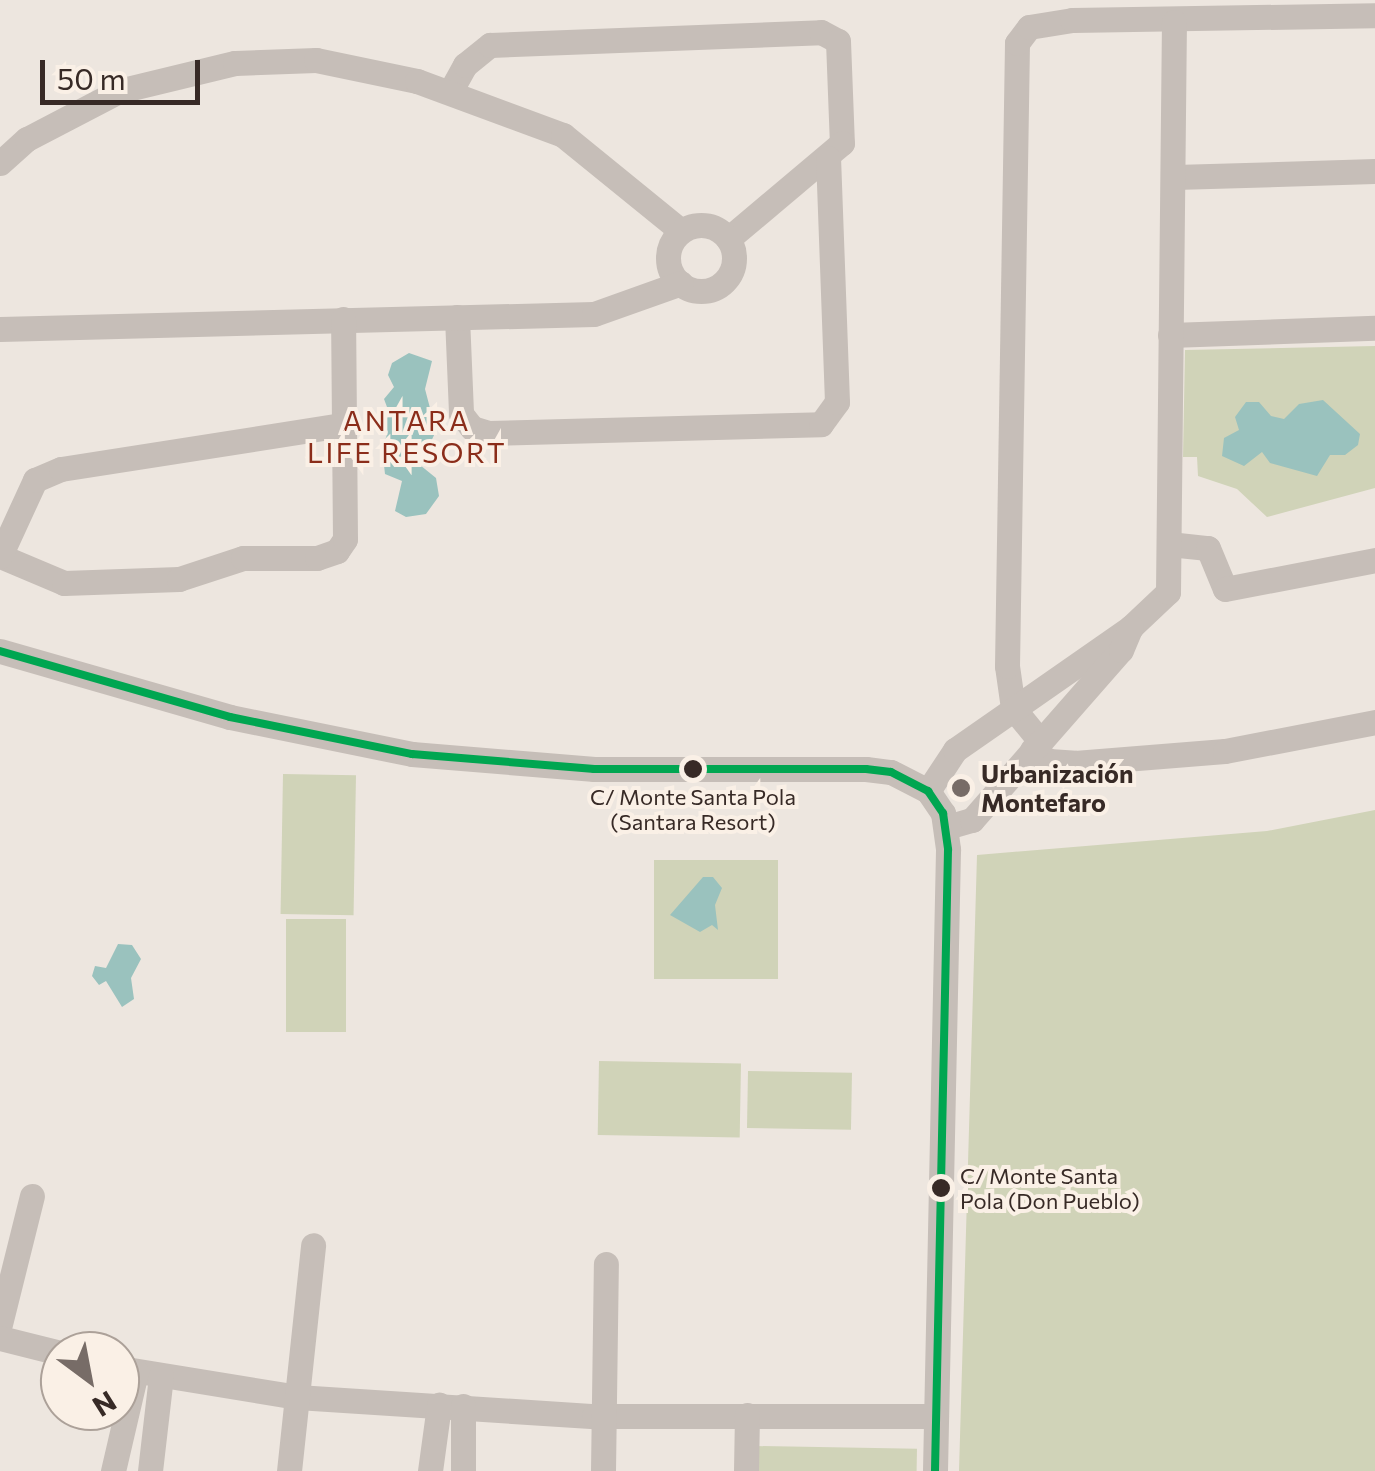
<!DOCTYPE html>
<meta charset="utf-8">
<style>
body{margin:0}
#map{position:relative;width:1375px;height:1471px;overflow:hidden;background:#ede6df;font-family:Commissioner,sans-serif}
div>[style]{position:absolute}
.green>*{inset:0;background:#d0d3b8;transform-origin:0 0}
.water>*{inset:0;background:#9ac2be}
.minor>*{height:25px;margin:-12.5px;padding:0 12.5px;transform-origin:12.5px;border-radius:12.5px;background:#c6beb8}
.minor>.ring{margin:-12.5px;padding:0;box-sizing:content-box;background:none;border:25px solid #c6beb8;border-radius:50%}
.bus-1>*{height:8px;margin:-4px;padding:0 4px;transform-origin:4px;border-radius:4px;background:#00a651}
.dots>*{width:28px;height:28px;translate:-50% -50%;box-sizing:border-box;border:5px solid #faf0e6;border-radius:50%}
span{translate:-50% -50%;white-space:nowrap;text-align:center;line-height:1.15;-webkit-text-stroke:8px #faf0e6;paint-order:stroke}
.bus-label{font-size:22px;color:#372a26}
.left{translate:0 -50%;text-align:left}
.poi-label{font-size:25px;color:#372a26;font-weight:700}
.neighbourhood-label{font-size:28px;color:#8b2d1a;letter-spacing:2.5px}
.north{position:absolute;left:40px;top:1331px;width:100px;height:100px;box-sizing:border-box;background:#faf0e6;border:2px solid #aca199;border-radius:50%;rotate:148deg;font-size:28px;font-weight:700;line-height:40px;text-align:center;color:#372a26}
.north::after{content:'';display:block;margin:auto;width:35px;height:45px;background:#776c67;clip-path:polygon(50% 0,100% 100%,50% 72%,0 100%)}
.scale{position:absolute;left:40px;top:60px;width:160px;height:45px;box-sizing:border-box;border:5px solid #372a26;border-top:0;padding-left:12px;font-size:30px;line-height:35px;white-space:nowrap;color:#372a26;-webkit-text-stroke:8px #faf0e6;paint-order:stroke}
</style>
<div id="map">
<div class="green">
<i style="clip-path:polygon(1375px 346px,1375px 488px,1267px 517px,1237px 489px,1198px 476px,1197px 457px,1183px 457px,1185px 350px)"></i>
<i style="left:283px;top:774px;width:73px;height:140px;rotate:1deg"></i>
<i style="clip-path:polygon(1375px 810px,1375px 1471px,959px 1471px,977px 855px,1267px 831px)"></i>
<i style="left:654px;top:860px;width:124px;height:119px"></i>
<i style="left:286px;top:919px;width:60px;height:113px"></i>
<i style="left:599px;top:1061px;width:142px;height:74px;rotate:1deg"></i>
<i style="left:748px;top:1071px;width:104px;height:57px;rotate:1deg"></i>
<i style="left:755px;top:1446px;width:162px;height:25px;rotate:1deg"></i>
</div>
<div class="water">
<i style="clip-path:polygon(409px 353px,432px 361px,425px 389px,436px 431px,420px 465px,436px 478px,439px 496px,426px 514px,406px 517px,395px 511px,402px 481px,385px 474px,382px 448px,388px 432px,383px 421px,390px 415px,384px 399px,394px 387px,388px 375px,392px 363px)"></i>
<i style="clip-path:polygon(1323px 400px,1360px 434px,1358px 445px,1345px 455px,1330px 455px,1317px 476px,1270px 463px,1262px 452px,1244px 466px,1222px 456px,1224px 438px,1239px 430px,1235px 417px,1246px 402px,1259px 402px,1271px 416px,1284px 419px,1299px 404px)"></i>
<i style="clip-path:polygon(703px 877px,713px 877px,722px 888px,715px 905px,718px 930px,712px 925px,700px 932px,670px 915px)"></i>
<i style="clip-path:polygon(118px 944px,132px 945px,141px 959px,131px 978px,134px 999px,122px 1007px,106px 981px,99px 985px,92px 976px,95px 966px,106px 968px)"></i>
</div>
<div class="minor">
<i style="left:450px;top:92px;width:31px;rotate:-61deg"></i>
<i style="left:465px;top:65px;width:32px;rotate:-39deg"></i>
<i style="left:490px;top:45px;width:331px;rotate:-2.2deg"></i>
<i style="left:821px;top:32px;width:19px;rotate:28deg"></i>
<i style="left:838px;top:41px;width:102px;rotate:87.8deg"></i>
<i style="left:842px;top:143px;width:149px;rotate:139.9deg"></i>
<i style="left:0;top:163px;width:36px;rotate:-42deg"></i>
<i style="left:27px;top:139px;width:104px;rotate:-27.6deg"></i>
<i style="left:119px;top:91px;width:119px;rotate:-13.6deg"></i>
<i style="left:235px;top:63px;width:81px;rotate:-2.1deg"></i>
<i style="left:316px;top:60px;width:103px;rotate:11.7deg"></i>
<i style="left:417px;top:81px;width:156px;rotate:20.3deg"></i>
<i style="left:563px;top:135px;width:152px;rotate:39.1deg"></i>
<i style="left:1175px;top:177px;width:200px;rotate:-1.7deg"></i>
<i class="ring" style="left:668px;top:225px;width:41px;height:41px"></i>
<i style="left:457px;top:317px;width:97px;rotate:87.6deg"></i>
<i style="left:461px;top:414px;width:18px;rotate:52deg"></i>
<i style="left:472px;top:428px;width:17px;rotate:17deg"></i>
<i style="left:488px;top:433px;width:333px;rotate:-1.5deg"></i>
<i style="left:821px;top:424px;width:27px;rotate:-54deg"></i>
<i style="left:837px;top:402px;width:244px;rotate:-92.1deg"></i>
<i style="left:0;top:329px;width:594px;rotate:-1.45deg"></i>
<i style="left:594px;top:314px;width:92px;rotate:-19.6deg"></i>
<i style="left:1170px;top:335px;width:205px;rotate:-2deg"></i>
<i style="left:1169px;top:544px;width:39px;rotate:6deg"></i>
<i style="left:1208px;top:548px;width:44px;rotate:67.5deg"></i>
<i style="left:1225px;top:589px;width:153px;rotate:-10.9deg"></i>
<i style="left:0;top:556px;width:69px;rotate:22.9deg"></i>
<i style="left:64px;top:583px;width:115px;rotate:-2deg"></i>
<i style="left:179px;top:579px;width:67px;rotate:-18.2deg"></i>
<i style="left:243px;top:558px;width:74px"></i>
<i style="left:317px;top:558px;width:21px;rotate:-19deg"></i>
<i style="left:337px;top:551px;width:14px;rotate:-56deg"></i>
<i style="left:345px;top:539px;width:220px;rotate:-90.5deg"></i>
<i style="left:0;top:556px;width:84px;rotate:-65.3deg"></i>
<i style="left:35px;top:480px;width:28px;rotate:-23deg"></i>
<i style="left:61px;top:469px;width:285px;rotate:-8.9deg"></i>
<i style="left:0;top:651px;width:239px;rotate:16deg"></i>
<i style="left:230px;top:717px;width:186px;rotate:11.5deg"></i>
<i style="left:412px;top:754px;width:183px;rotate:4.7deg"></i>
<i style="left:594px;top:769px;width:272px"></i>
<i style="left:866px;top:769px;width:25px;rotate:7deg"></i>
<i style="left:891px;top:772px;width:42px;rotate:27.2deg"></i>
<i style="left:928px;top:791px;width:27px;rotate:56deg"></i>
<i style="left:943px;top:813px;width:37px;rotate:82deg"></i>
<i style="left:948px;top:850px;width:621px;rotate:91.2deg"></i>
<i style="left:1040px;top:741px;width:43px;rotate:-129.3deg"></i>
<i style="left:1013px;top:708px;width:42px;rotate:-98.1deg"></i>
<i style="left:1007px;top:666px;width:623px;rotate:-89.08deg"></i>
<i style="left:1017px;top:43px;width:20px;rotate:-53deg"></i>
<i style="left:1029px;top:27px;width:44px;rotate:-9.2deg"></i>
<i style="left:1072px;top:20px;width:303px;rotate:-0.9deg"></i>
<i style="left:1032px;top:750px;width:20px;rotate:33deg"></i>
<i style="left:1049px;top:761px;width:26px;rotate:4deg"></i>
<i style="left:1075px;top:763px;width:150px;rotate:-4.6deg"></i>
<i style="left:1225px;top:751px;width:153px;rotate:-10.9deg"></i>
<i style="left:928px;top:791px;width:49px;rotate:-56.6deg"></i>
<i style="left:955px;top:750px;width:215px;rotate:-34.9deg"></i>
<i style="left:1131px;top:627px;width:51px;rotate:-43.4deg"></i>
<i style="left:1168px;top:592px;width:570px;rotate:-89.4deg"></i>
<i style="left:947px;top:827px;width:26px;rotate:-16deg"></i>
<i style="left:972px;top:820px;width:226px;rotate:-48.8deg"></i>
<i style="left:1121px;top:650px;width:25px;rotate:-67deg"></i>
<i style="left:0;top:1324px;width:132px;rotate:-76deg"></i>
<i style="left:0;top:1338px;width:62px;rotate:14deg"></i>
<i style="left:120px;top:1368px;width:179px;rotate:9.3deg"></i>
<i style="left:297px;top:1397px;width:298px;rotate:3.7deg"></i>
<i style="left:594px;top:1416px;width:342px"></i>
<i style="left:113px;top:1471px;width:102px;rotate:-76.9deg"></i>
<i style="left:150px;top:1471px;width:96px;rotate:-83.4deg"></i>
<i style="left:289px;top:1471px;width:227px;rotate:-83.9deg"></i>
<i style="left:430px;top:1471px;width:67px;rotate:-82.2deg"></i>
<i style="left:463px;top:1471px;width:65px;rotate:-90deg"></i>
<i style="left:603px;top:1471px;width:207px;rotate:-89.2deg"></i>
<i style="left:746px;top:1471px;width:56px;rotate:-89deg"></i>
</div>
<div class="bus-1">
<i style="left:0;top:651px;width:239px;rotate:16deg"></i>
<i style="left:230px;top:717px;width:186px;rotate:11.5deg"></i>
<i style="left:412px;top:754px;width:183px;rotate:4.7deg"></i>
<i style="left:594px;top:769px;width:272px"></i>
<i style="left:866px;top:769px;width:25px;rotate:7deg"></i>
<i style="left:891px;top:772px;width:42px;rotate:27.2deg"></i>
<i style="left:928px;top:791px;width:27px;rotate:56deg"></i>
<i style="left:943px;top:813px;width:37px;rotate:82deg"></i>
<i style="left:948px;top:850px;width:621px;rotate:91.2deg"></i>
</div>
<div class="dots">
<i style="left:693px;top:769px;background:#372a26"></i>
<i style="left:961px;top:788px;background:#776c67"></i>
<i style="left:941px;top:1188px;background:#372a26"></i>
</div>
<div class="bus-label">
<span style="left:693px;top:809px">C/ Monte Santa Pola<br>(Santara Resort)</span>
<span class="left" style="left:960px;top:1188px">C/ Monte Santa<br>Pola (Don Pueblo)</span>
</div>
<div class="poi-label">
<span class="left" style="left:981px;top:788px">Urbanización<br>Montefaro</span>
</div>
<div class="neighbourhood-label">
<span style="left:407px;top:436px">ANTARA<br>LIFE RESORT</span>
</div>
<div class="north">N</div>
<div class="scale">50 m</div>
</div>
